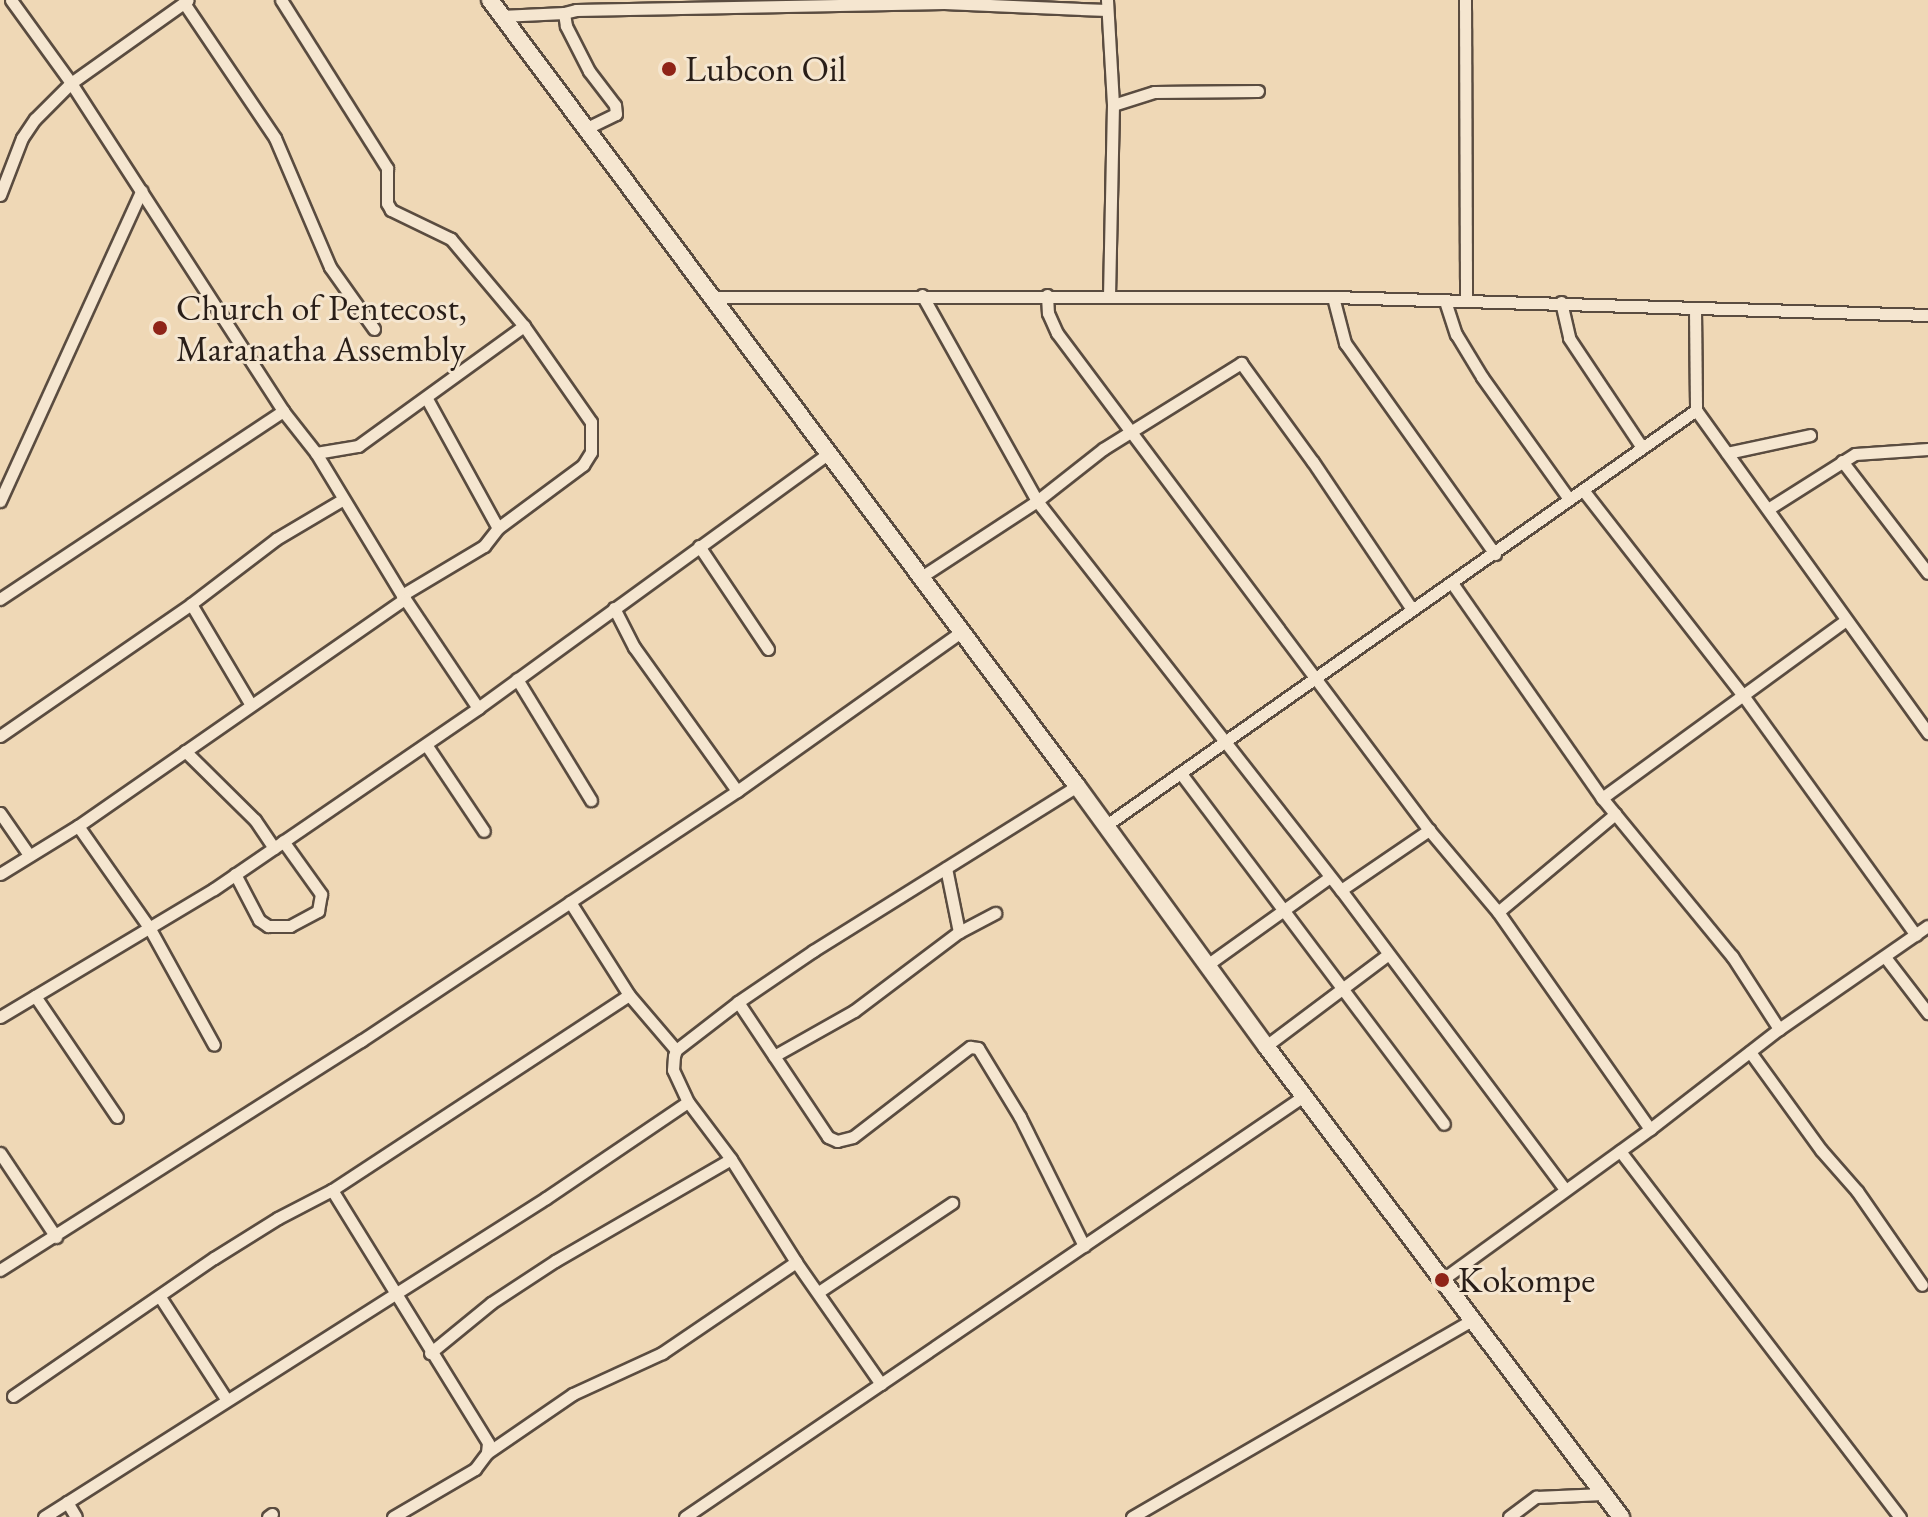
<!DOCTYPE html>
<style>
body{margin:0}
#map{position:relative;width:1928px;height:1517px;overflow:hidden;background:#efd8b6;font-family:"EB Garamond",serif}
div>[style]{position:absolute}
.roads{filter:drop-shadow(2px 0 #5a4c40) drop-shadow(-2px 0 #5a4c40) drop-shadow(0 2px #5a4c40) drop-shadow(0 -2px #5a4c40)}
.minor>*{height:11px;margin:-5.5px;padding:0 5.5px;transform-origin:5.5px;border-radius:5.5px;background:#f5e6d0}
.secondary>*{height:16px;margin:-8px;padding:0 8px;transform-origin:8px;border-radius:8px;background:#f5e6d0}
.dots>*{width:22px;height:22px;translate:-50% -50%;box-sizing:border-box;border:4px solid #f5e6d0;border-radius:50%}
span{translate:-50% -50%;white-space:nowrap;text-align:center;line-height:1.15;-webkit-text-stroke:6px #f5e6d0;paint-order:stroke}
.poi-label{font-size:36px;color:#291e18}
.left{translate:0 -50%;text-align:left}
</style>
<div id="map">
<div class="roads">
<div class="minor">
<i style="left:11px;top:0;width:102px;rotate:54.1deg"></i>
<i style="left:71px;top:83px;width:391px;rotate:57.1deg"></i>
<i style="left:283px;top:411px;width:53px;rotate:51.8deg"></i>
<i style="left:316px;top:453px;width:166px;rotate:58.8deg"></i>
<i style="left:1107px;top:0;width:105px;rotate:86.7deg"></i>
<i style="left:1113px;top:105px;width:191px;rotate:91.2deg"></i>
<i style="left:1465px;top:0;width:301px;rotate:89.8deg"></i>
<i style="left:184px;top:3px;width:163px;rotate:56deg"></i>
<i style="left:275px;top:138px;width:140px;rotate:66.9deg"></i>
<i style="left:330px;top:267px;width:76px;rotate:54.6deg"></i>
<i style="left:501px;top:16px;width:63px;rotate:-2.7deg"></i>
<i style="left:1113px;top:105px;width:43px;rotate:-17.6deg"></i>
<i style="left:1154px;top:92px;width:104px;rotate:-0.6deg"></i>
<i style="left:587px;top:128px;width:32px;rotate:-26deg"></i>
<i style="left:616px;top:114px;width:9px;rotate:-96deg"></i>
<i style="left:615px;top:105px;width:43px;rotate:-127.4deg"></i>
<i style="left:589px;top:71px;width:51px;rotate:-117.1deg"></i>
<i style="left:566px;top:26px;width:13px;rotate:-99deg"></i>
<i style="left:564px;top:13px;width:12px;rotate:-14deg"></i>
<i style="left:576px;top:10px;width:368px;rotate:-1.1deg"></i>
<i style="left:944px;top:3px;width:163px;rotate:2.5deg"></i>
<i style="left:0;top:195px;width:61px;rotate:-68.9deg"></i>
<i style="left:22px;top:138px;width:23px;rotate:-56deg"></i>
<i style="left:35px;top:119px;width:51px;rotate:-45deg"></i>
<i style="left:71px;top:83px;width:143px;rotate:-35.4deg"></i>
<i style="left:922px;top:295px;width:236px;rotate:60.8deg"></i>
<i style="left:1037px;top:501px;width:494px;rotate:52deg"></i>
<i style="left:1341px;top:890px;width:374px;rotate:53.2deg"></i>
<i style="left:1047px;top:295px;width:18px;rotate:87deg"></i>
<i style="left:1048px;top:313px;width:22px;rotate:66deg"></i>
<i style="left:1057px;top:333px;width:621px;rotate:53.19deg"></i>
<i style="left:1429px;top:830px;width:107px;rotate:49.9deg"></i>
<i style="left:1498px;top:912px;width:265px;rotate:55deg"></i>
<i style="left:710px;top:297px;width:623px"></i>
<i style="left:1333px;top:297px;width:595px;rotate:1.73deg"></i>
<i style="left:1333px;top:297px;width:48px;rotate:75.4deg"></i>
<i style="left:1345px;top:343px;width:259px;rotate:54.6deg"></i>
<i style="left:1445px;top:301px;width:35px;rotate:72deg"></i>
<i style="left:1456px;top:334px;width:50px;rotate:58.8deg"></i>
<i style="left:1482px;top:377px;width:150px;rotate:54.5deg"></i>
<i style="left:1561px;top:302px;width:37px;rotate:77deg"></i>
<i style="left:1569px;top:338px;width:130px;rotate:56.3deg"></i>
<i style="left:1695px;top:310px;width:100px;rotate:89.4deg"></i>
<i style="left:1696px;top:410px;width:398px;rotate:54.3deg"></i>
<i style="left:427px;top:399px;width:147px;rotate:61.2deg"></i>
<i style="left:316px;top:453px;width:43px;rotate:-9.5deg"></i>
<i style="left:358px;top:446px;width:205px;rotate:-35.9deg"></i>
<i style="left:1727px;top:453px;width:85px;rotate:-12.2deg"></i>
<i style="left:1842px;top:461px;width:141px;rotate:52.5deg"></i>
<i style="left:1583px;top:490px;width:259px;rotate:52.1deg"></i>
<i style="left:1742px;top:694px;width:297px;rotate:54.2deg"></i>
<i style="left:0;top:501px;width:341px;rotate:-65.5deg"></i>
<i style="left:1768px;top:509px;width:103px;rotate:-32.3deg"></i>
<i style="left:1855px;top:454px;width:73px;rotate:-3.9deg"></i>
<i style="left:699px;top:546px;width:124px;rotate:56.2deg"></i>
<i style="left:921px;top:577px;width:139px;rotate:-33.2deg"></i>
<i style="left:1037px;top:501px;width:84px;rotate:-38.2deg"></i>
<i style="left:1103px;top:449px;width:163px;rotate:-31.9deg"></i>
<i style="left:1241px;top:363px;width:122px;rotate:54deg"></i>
<i style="left:1313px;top:462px;width:176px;rotate:56.1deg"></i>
<i style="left:1452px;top:583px;width:262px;rotate:55.1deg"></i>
<i style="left:1602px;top:798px;width:205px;rotate:50.6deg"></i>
<i style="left:1732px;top:956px;width:87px;rotate:57.2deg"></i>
<i style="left:0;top:599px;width:340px;rotate:-33.6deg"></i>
<i style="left:191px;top:604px;width:117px;rotate:59.3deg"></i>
<i style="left:614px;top:608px;width:44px;rotate:62.9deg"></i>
<i style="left:634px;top:647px;width:177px;rotate:54.4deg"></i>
<i style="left:517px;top:679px;width:142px;rotate:58.6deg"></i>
<i style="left:478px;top:708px;width:434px;rotate:-36deg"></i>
<i style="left:0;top:736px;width:232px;rotate:-34.6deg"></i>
<i style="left:191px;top:604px;width:107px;rotate:-37.4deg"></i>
<i style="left:276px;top:539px;width:77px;rotate:-30.6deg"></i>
<i style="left:427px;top:746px;width:102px;rotate:56.2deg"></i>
<i style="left:185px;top:751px;width:98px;rotate:44.6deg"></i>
<i style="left:255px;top:820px;width:34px;rotate:56deg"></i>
<i style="left:1182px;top:775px;width:436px;rotate:53.1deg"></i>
<i style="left:1602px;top:798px;width:301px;rotate:-36.1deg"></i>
<i style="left:0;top:813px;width:51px;rotate:55.4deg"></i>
<i style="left:78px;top:826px;width:126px;rotate:55deg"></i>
<i style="left:150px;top:929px;width:132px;rotate:61.1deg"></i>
<i style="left:1105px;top:826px;width:723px;rotate:-35.14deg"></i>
<i style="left:0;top:874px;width:92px;rotate:-31.6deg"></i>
<i style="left:78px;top:826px;width:398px;rotate:-34.8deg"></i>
<i style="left:405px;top:599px;width:5px;rotate:-127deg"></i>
<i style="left:402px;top:595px;width:96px;rotate:-30.9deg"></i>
<i style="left:484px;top:546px;width:23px;rotate:-52deg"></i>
<i style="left:498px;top:528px;width:106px;rotate:-36.5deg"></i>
<i style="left:583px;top:465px;width:15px;rotate:-58deg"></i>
<i style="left:591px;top:452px;width:30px;rotate:-90deg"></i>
<i style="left:591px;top:422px;width:117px;rotate:-124.9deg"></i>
<i style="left:524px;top:326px;width:114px;rotate:-130deg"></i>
<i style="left:451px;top:239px;width:67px;rotate:-154.2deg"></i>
<i style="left:391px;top:210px;width:8px;rotate:-120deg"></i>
<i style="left:387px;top:203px;width:35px;rotate:-90deg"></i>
<i style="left:387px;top:168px;width:199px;rotate:-122.2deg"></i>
<i style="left:235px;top:874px;width:52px;rotate:62.4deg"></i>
<i style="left:259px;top:920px;width:11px;rotate:34deg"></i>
<i style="left:268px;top:926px;width:22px"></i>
<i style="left:290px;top:926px;width:32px;rotate:-28deg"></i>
<i style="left:318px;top:911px;width:17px;rotate:-80deg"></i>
<i style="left:321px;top:894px;width:65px;rotate:-125.6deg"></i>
<i style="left:1341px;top:890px;width:107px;rotate:-34.3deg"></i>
<i style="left:570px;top:902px;width:110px;rotate:57.6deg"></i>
<i style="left:629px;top:995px;width:72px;rotate:49.5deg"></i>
<i style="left:1498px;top:912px;width:153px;rotate:-39.9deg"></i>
<i style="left:959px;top:932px;width:41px;rotate:-27.8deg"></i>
<i style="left:1885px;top:957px;width:71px;rotate:52.5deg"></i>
<i style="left:1207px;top:965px;width:151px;rotate:-35.6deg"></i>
<i style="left:35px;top:996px;width:146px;rotate:55.9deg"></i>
<i style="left:738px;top:1002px;width:162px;rotate:56.3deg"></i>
<i style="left:828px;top:1137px;width:10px;rotate:24deg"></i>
<i style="left:837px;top:1141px;width:16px;rotate:-14deg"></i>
<i style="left:853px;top:1137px;width:148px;rotate:-37.6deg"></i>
<i style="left:970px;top:1047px;width:8px;rotate:7deg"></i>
<i style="left:978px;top:1048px;width:81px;rotate:58.7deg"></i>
<i style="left:1020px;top:1117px;width:144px;rotate:63.6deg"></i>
<i style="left:0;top:1017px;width:249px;rotate:-30.9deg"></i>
<i style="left:214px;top:889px;width:320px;rotate:-34.4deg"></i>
<i style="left:478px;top:708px;width:131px;rotate:-123.8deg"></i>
<i style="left:1266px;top:1046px;width:151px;rotate:-36.9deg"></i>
<i style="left:1750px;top:1052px;width:121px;rotate:54.1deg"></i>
<i style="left:1821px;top:1150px;width:55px;rotate:48.7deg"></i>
<i style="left:1857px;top:1191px;width:114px;rotate:55.3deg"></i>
<i style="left:774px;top:1056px;width:92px;rotate:-29.4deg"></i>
<i style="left:854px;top:1011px;width:131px;rotate:-37deg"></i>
<i style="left:959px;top:932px;width:65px;rotate:-101.5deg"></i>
<i style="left:1620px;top:1151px;width:461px;rotate:52.6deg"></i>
<i style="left:0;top:1153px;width:101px;rotate:56.3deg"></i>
<i style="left:332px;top:1190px;width:297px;rotate:58.3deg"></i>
<i style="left:488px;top:1443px;width:10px;rotate:96deg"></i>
<i style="left:487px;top:1453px;width:20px;rotate:127deg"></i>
<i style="left:475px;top:1469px;width:95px;rotate:149.7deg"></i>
<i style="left:0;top:1270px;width:428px;rotate:-32.4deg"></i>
<i style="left:361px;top:1041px;width:251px;rotate:-33.6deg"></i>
<i style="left:570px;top:902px;width:201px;rotate:-33.6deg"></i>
<i style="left:737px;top:791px;width:276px;rotate:-35.4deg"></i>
<i style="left:1443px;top:1279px;width:256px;rotate:-35.9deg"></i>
<i style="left:1650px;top:1129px;width:163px;rotate:-37.8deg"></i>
<i style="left:1779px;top:1029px;width:181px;rotate:-34.7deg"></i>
<i style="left:820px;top:1291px;width:159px;rotate:-33.7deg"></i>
<i style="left:160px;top:1297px;width:121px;rotate:57.1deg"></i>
<i style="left:430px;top:1353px;width:79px;rotate:-39.3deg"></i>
<i style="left:491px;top:1303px;width:77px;rotate:-33.3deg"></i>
<i style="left:555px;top:1261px;width:203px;rotate:-30.1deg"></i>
<i style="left:881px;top:1384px;width:149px;rotate:-124.9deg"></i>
<i style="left:796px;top:1262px;width:122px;rotate:-122.3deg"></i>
<i style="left:731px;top:1159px;width:71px;rotate:-127deg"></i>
<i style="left:688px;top:1102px;width:35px;rotate:-115deg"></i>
<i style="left:673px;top:1070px;width:14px;rotate:-86deg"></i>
<i style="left:674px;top:1056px;width:6px;rotate:-72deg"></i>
<i style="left:676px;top:1050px;width:78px;rotate:-37.7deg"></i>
<i style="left:738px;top:1002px;width:91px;rotate:-34.2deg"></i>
<i style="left:813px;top:951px;width:311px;rotate:-32deg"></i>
<i style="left:13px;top:1396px;width:244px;rotate:-34.5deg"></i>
<i style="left:214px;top:1258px;width:75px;rotate:-32deg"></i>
<i style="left:278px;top:1218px;width:61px;rotate:-27.4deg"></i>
<i style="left:332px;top:1190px;width:355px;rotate:-33.3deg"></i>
<i style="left:487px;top:1453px;width:104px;rotate:-34.5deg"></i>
<i style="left:573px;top:1394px;width:98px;rotate:-24.7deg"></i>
<i style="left:662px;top:1353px;width:162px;rotate:-34.2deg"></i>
<i style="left:67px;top:1502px;width:17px;rotate:59deg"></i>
<i style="left:44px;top:1517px;width:595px;rotate:-32.43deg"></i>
<i style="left:546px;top:1198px;width:171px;rotate:-34.1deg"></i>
<i style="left:268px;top:1517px;width:5px;rotate:-37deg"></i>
<i style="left:685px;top:1517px;width:750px;rotate:-34.24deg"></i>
<i style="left:1132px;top:1517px;width:393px;rotate:-30.1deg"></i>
<i style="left:1509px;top:1517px;width:34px;rotate:-37deg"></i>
<i style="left:1536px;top:1497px;width:67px;rotate:-2.6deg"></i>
</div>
<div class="secondary">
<i style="left:490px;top:0;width:981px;rotate:53.25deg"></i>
<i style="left:1077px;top:786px;width:321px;rotate:54deg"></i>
<i style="left:1266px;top:1046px;width:590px;rotate:52.99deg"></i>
</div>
</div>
<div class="dots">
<i style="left:669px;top:69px;background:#8f2418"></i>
<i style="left:160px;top:328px;background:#8f2418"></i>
<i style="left:1442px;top:1280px;background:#8f2418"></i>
</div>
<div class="poi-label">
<span class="left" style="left:685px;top:69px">Lubcon Oil</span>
<span class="left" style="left:176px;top:328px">Church of Pentecost,<br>Maranatha Assembly</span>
<span class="left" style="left:1458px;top:1280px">Kokompe</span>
</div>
</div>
